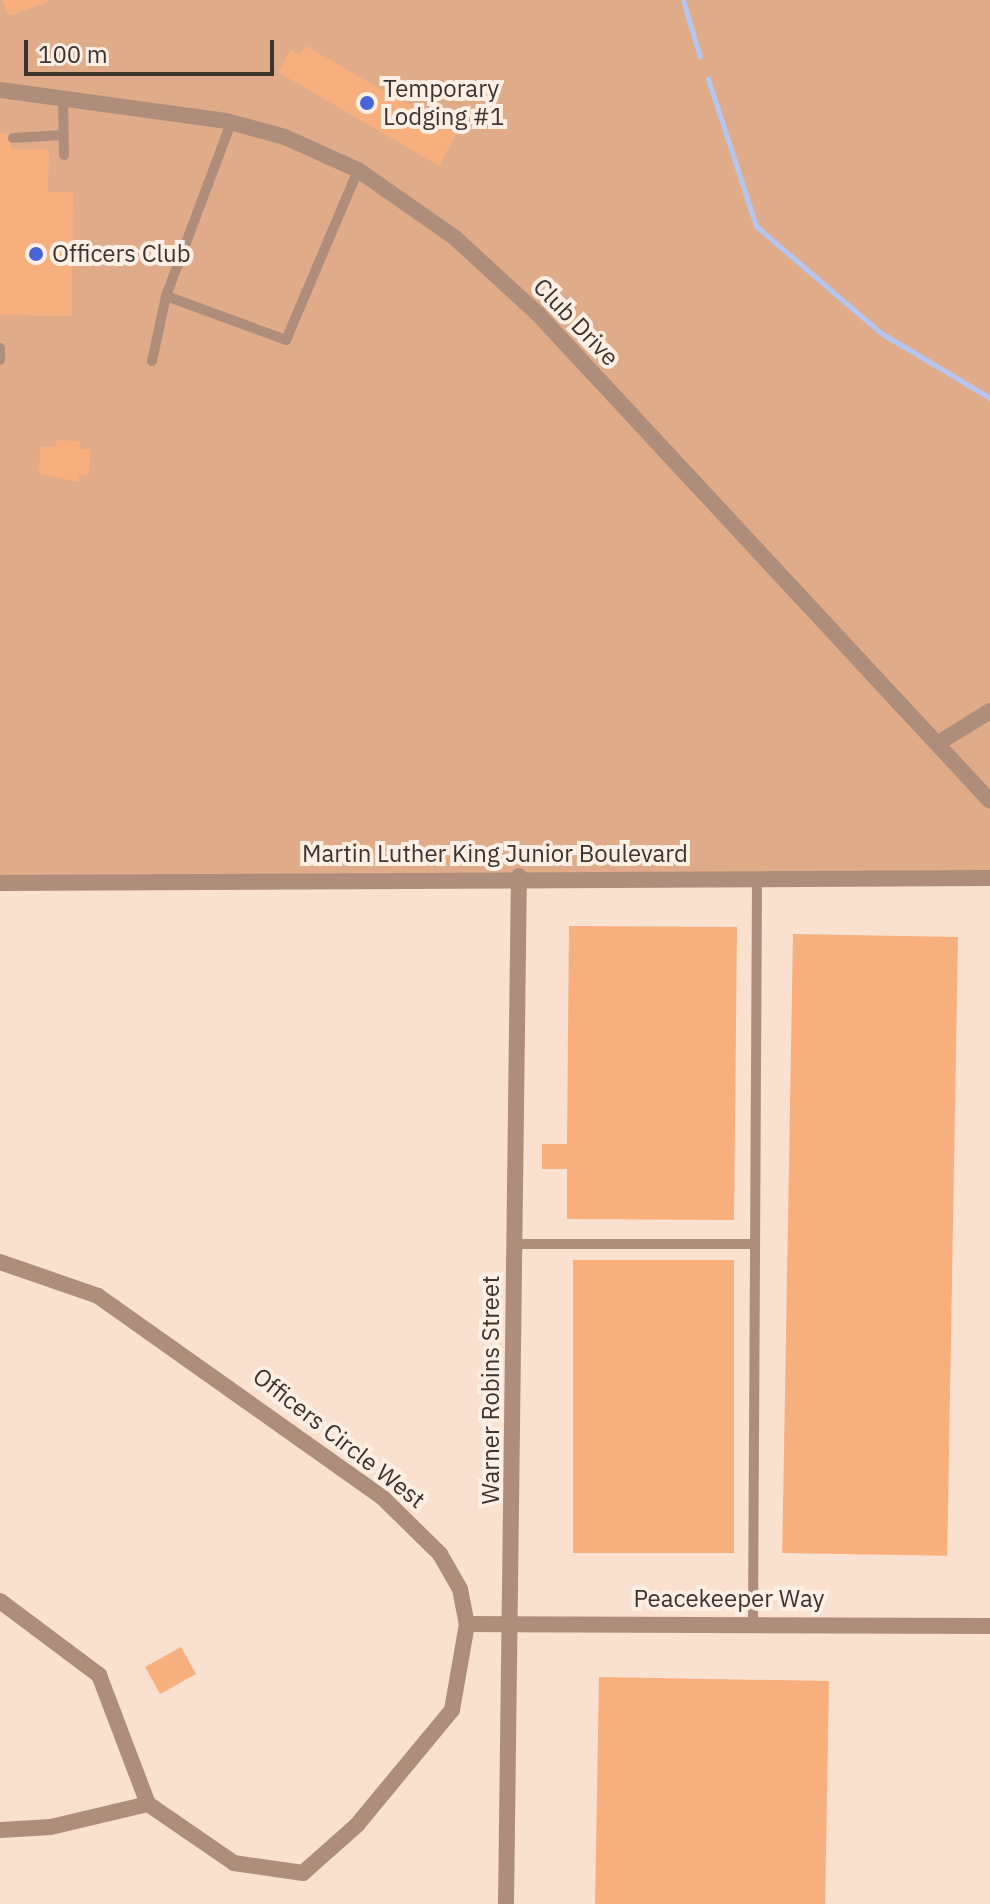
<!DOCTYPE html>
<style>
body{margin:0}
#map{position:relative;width:990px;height:1904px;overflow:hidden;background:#f9e0cf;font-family:"IBM Plex Sans",sans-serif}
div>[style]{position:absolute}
.green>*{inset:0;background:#e0ab88;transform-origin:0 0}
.stream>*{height:5px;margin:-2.5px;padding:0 2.5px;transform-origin:2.5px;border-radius:2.5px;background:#b6c6f2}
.building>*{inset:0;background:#f7af7e;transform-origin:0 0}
.lane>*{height:10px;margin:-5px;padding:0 5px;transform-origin:5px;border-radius:5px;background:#ae8e7a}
.street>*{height:16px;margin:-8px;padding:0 8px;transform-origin:8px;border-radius:8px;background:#ae8e7a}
.dots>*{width:22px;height:22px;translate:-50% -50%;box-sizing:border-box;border:4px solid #ffefe5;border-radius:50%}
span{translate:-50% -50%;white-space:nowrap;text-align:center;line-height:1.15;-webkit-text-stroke:8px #ffefe5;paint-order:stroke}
.poi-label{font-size:24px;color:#3e342e}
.left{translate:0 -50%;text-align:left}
.street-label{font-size:24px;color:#3e342e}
.scale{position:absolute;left:24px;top:40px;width:250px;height:36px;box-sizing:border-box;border:4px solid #3e342e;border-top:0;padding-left:10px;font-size:24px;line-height:28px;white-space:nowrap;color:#3e342e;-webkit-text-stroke:6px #ffefe5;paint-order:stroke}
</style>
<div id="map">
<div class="green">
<i style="left:0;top:0;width:990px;height:876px"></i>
</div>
<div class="stream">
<i style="left:683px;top:0;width:59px;rotate:73.4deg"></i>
<i style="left:708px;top:79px;width:155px;rotate:71.9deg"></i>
<i style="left:756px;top:226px;width:165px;rotate:40.6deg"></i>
<i style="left:881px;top:333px;width:127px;rotate:30.8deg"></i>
</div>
<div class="building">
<i style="clip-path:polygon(2px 0,48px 0,48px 2px,9px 16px)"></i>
<i style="clip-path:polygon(306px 46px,457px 133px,439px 166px,278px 72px,291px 49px,300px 55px)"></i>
<i style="clip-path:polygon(0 133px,7px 133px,12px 149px,49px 149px,48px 192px,73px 192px,72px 316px,0 315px)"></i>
<i style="clip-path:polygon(56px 440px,80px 441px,80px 449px,90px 449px,89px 475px,79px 475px,79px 482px,39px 474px,40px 447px,56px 447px)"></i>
<i style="clip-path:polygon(569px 926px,737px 927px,734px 1220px,567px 1219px,567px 1169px,542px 1169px,542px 1144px,567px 1144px)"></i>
<i style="left:793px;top:934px;width:165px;height:619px;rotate:1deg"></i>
<i style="left:573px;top:1260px;width:161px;height:293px"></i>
<i style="left:181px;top:1647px;width:31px;height:41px;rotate:61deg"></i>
<i style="left:599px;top:1677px;width:230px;height:227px;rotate:1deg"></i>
</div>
<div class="lane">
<i style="left:63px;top:98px;width:57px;rotate:89deg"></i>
<i style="left:13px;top:138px;width:51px;rotate:-3.4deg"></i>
<i style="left:166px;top:296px;width:128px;rotate:20.1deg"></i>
<i style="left:286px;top:340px;width:185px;rotate:-67deg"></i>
<i style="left:0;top:348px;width:12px;rotate:90deg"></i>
<i style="left:152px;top:361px;width:66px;rotate:-77.8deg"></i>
<i style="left:166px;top:296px;width:185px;rotate:-69.4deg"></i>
<i style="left:516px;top:1244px;width:239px"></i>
<i style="left:753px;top:1624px;width:746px;rotate:-89.69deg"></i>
</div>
<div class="street">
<i style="left:0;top:90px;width:228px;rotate:7.8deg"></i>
<i style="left:226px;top:121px;width:61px;rotate:15.2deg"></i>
<i style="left:285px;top:137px;width:80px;rotate:24.3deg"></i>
<i style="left:358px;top:170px;width:117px;rotate:34.9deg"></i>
<i style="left:454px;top:237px;width:114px;rotate:42.5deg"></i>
<i style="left:538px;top:314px;width:664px;rotate:47.13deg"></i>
<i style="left:940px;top:742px;width:59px;rotate:-31.8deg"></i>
<i style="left:0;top:883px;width:990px;rotate:-0.29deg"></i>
<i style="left:0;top:1262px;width:104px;rotate:19.1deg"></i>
<i style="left:98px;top:1296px;width:349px;rotate:35.3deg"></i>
<i style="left:383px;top:1498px;width:80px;rotate:44.5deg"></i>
<i style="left:440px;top:1554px;width:40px;rotate:60.3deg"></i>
<i style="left:460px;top:1589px;width:36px;rotate:79deg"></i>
<i style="left:467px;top:1624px;width:87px;rotate:99.9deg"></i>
<i style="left:452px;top:1710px;width:149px;rotate:129.6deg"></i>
<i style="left:357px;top:1825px;width:72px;rotate:138.4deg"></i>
<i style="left:303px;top:1873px;width:70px;rotate:-171.8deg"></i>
<i style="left:234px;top:1863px;width:104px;rotate:-145.5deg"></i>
<i style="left:148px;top:1804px;width:100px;rotate:166.7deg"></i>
<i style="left:51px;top:1827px;width:51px;rotate:176.6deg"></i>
<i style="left:0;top:1601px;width:124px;rotate:36.8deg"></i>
<i style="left:99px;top:1675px;width:138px;rotate:69.2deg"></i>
<i style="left:467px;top:1624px;width:523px;rotate:0.22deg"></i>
<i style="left:506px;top:1904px;width:1028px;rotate:-89.28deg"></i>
</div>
<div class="dots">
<i style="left:367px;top:103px;background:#4865d8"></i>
<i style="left:36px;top:254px;background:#4865d8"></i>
</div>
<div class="poi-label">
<span class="left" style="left:383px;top:103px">Temporary<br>Lodging #1</span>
<span class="left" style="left:52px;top:254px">Officers Club</span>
</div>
<div class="street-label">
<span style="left:576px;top:322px;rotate:46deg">Club Drive</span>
<span style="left:495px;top:854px">Martin Luther King Junior Boulevard</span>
<span style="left:491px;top:1390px;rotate:-90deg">Warner Robins Street</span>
<span style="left:339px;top:1438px;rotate:38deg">Officers Circle West</span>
<span style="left:729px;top:1599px">Peacekeeper Way</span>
</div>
<div class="scale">100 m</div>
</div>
